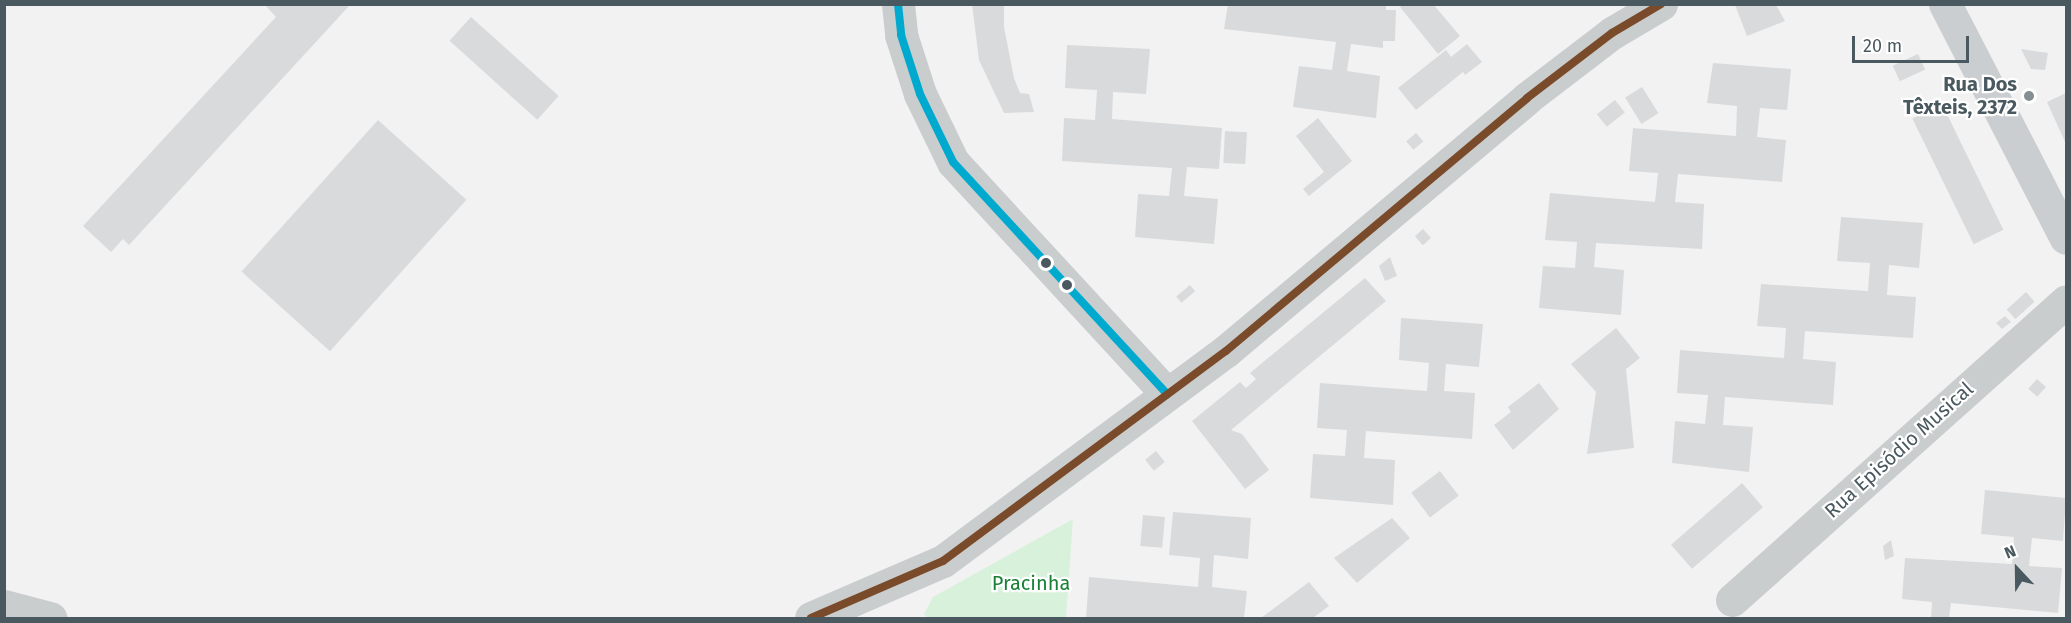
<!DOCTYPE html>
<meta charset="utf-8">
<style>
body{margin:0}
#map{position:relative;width:2071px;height:623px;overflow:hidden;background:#f3f2f2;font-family:"Fira Sans",sans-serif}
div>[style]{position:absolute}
.green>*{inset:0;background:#d8f1db}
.building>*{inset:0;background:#d9dadb;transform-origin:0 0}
.street>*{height:33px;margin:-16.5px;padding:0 16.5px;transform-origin:16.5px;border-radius:16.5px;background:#cacdce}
.secondary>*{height:33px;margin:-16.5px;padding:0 16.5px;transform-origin:16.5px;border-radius:16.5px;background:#caced0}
.bus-1>*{height:8px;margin:-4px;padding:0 4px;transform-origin:4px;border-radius:4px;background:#00a9ce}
.bus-2>*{height:8px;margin:-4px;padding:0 4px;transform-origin:4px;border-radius:4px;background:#7a4b2a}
.dots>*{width:16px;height:16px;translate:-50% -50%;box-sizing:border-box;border:3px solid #fff;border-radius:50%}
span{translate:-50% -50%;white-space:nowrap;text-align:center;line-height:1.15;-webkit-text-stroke:4.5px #fff;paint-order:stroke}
.poi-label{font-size:20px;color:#49595f;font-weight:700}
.right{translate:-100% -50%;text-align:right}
.street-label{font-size:20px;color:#49595f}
.park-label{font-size:20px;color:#188136}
.frame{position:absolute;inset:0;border:6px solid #49595f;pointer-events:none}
.north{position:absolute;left:1987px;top:539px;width:60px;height:60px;-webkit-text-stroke:4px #fff;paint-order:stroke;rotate:338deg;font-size:16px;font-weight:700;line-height:24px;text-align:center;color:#49595f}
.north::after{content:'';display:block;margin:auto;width:21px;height:27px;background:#49595f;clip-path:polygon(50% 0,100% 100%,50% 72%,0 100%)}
.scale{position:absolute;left:1852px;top:36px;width:117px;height:27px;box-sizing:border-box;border:3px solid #49595f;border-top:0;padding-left:8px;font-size:18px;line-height:21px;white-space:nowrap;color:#49595f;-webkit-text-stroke:4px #fff;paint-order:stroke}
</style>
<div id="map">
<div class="green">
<i style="clip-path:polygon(1073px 519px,1066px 618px,928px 618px,924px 614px,933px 597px)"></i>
</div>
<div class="building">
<i style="clip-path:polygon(264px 4px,349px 6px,129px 245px,123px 239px,111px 252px,83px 226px,276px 17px)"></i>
<i style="clip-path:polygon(972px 4px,1004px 4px,1004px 27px,1014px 78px,1020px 93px,1029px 94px,1034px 112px,1004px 113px,979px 60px)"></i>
<i style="clip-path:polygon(1228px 4px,1386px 4px,1386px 10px,1396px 10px,1395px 41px,1383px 41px,1383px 48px,1351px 44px,1347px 71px,1380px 76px,1376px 118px,1293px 107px,1299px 66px,1332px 70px,1336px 42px,1224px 29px)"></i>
<i style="clip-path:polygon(1403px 4px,1433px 4px,1460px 36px,1438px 54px,1400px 7px)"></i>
<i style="clip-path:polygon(1735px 5px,1776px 5px,1785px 21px,1747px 36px)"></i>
<i style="left:471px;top:17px;width:118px;height:32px;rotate:42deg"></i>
<i style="clip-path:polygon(1467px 44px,1482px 62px,1465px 75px,1463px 72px,1416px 110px,1398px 88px,1446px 50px,1451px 57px)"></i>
<i style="clip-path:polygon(1067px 45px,1150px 49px,1146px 94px,1113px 92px,1112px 119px,1222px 128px,1219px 169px,1187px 167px,1184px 196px,1218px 199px,1214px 244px,1135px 237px,1138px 194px,1169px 196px,1172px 168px,1062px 161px,1064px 118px,1095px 120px,1097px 90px,1065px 88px)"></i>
<i style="clip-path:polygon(2021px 49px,2048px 53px,2045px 70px,2031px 69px)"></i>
<i style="left:1918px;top:54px;width:17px;height:28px;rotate:65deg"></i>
<i style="clip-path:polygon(1713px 63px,1791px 69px,1787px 110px,1760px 108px,1757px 137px,1786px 140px,1782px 182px,1678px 174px,1675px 202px,1704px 204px,1702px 249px,1596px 243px,1594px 267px,1624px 270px,1621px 315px,1539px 308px,1543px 266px,1575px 268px,1577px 242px,1545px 240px,1550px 193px,1655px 202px,1658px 173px,1629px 171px,1633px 128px,1736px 136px,1737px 106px,1707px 103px)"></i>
<i style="left:1642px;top:87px;width:31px;height:20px;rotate:58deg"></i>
<i style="clip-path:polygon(2066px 93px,2066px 144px,2047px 102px)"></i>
<i style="left:1615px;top:100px;width:16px;height:23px;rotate:52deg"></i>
<i style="left:1942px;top:104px;width:140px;height:33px;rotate:64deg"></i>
<i style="clip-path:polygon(1318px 118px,1352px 161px,1309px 196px,1303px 189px,1324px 172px,1296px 136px)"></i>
<i style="left:378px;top:120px;width:119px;height:204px;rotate:42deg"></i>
<i style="left:1225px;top:131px;width:22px;height:32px;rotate:3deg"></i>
<i style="left:1416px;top:133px;width:11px;height:13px;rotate:49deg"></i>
<i style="clip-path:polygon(1841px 217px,1923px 223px,1919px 268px,1889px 265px,1887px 295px,1916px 297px,1913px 338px,1805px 331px,1803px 359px,1836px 362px,1833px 405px,1725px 397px,1723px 425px,1753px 427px,1749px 472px,1672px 463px,1675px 421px,1705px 424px,1708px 395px,1677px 393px,1680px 350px,1784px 358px,1786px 328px,1757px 326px,1761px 284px,1868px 291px,1870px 263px,1837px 261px)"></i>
<i style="left:1423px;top:229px;width:12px;height:11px;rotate:48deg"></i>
<i style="clip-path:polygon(1390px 257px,1397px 276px,1385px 281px,1379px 266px)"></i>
<i style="clip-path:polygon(1365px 278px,1386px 301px,1231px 430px,1242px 434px,1269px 470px,1245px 489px,1192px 421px,1240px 382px,1246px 388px,1256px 379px,1250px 373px)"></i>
<i style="left:1190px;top:285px;width:8px;height:18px;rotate:50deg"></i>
<i style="left:2026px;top:292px;width:13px;height:26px;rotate:48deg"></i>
<i style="clip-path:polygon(2005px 316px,2011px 322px,2002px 329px,1996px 323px)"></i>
<i style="clip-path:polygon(1401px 318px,1483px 324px,1479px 367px,1446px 364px,1444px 391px,1475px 393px,1472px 439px,1366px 431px,1364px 458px,1395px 460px,1393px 505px,1310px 498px,1313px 454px,1345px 456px,1347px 430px,1317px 428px,1320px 383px,1427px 391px,1429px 363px,1399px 360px)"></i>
<i style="clip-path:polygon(1616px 328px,1640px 358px,1626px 369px,1634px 448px,1587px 454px,1596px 392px,1571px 364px)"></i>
<i style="left:2037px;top:379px;width:12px;height:13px;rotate:42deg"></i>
<i style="clip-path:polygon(1539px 383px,1559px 409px,1513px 450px,1494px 425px,1511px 412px,1508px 407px)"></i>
<i style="left:1156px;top:451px;width:14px;height:14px;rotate:51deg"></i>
<i style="left:1440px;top:471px;width:31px;height:36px;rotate:53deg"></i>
<i style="left:1742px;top:483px;width:32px;height:94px;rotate:49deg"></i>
<i style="clip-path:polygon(1985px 490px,2066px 498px,2063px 541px,2032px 538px,2029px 566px,2062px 568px,2058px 613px,1951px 603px,1949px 618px,1931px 618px,1932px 602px,1902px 599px,1905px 558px,2012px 564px,2014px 537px,1981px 534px)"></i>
<i style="clip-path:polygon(1173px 512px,1251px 518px,1248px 559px,1214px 555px,1212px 587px,1247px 591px,1244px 618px,1086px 618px,1089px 577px,1198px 587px,1200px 558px,1169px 555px)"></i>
<i style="left:1143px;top:515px;width:22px;height:31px;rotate:5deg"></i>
<i style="clip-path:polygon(1392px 518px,1410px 538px,1357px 583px,1334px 558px)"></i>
<i style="clip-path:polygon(1891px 540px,1894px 556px,1885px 560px,1883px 546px)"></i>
<i style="clip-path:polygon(1309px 582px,1329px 606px,1313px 618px,1261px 618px)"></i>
</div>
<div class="street">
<i style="left:898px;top:4px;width:31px;rotate:84deg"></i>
<i style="left:901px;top:35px;width:62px;rotate:72.1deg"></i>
<i style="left:920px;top:94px;width:76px;rotate:64.1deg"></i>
<i style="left:953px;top:162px;width:316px;rotate:47.3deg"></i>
<i style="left:1732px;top:600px;width:448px;rotate:-41.8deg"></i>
<i style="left:4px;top:606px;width:48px;rotate:14.6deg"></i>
<i style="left:811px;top:618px;width:144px;rotate:-23.4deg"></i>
<i style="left:943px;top:561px;width:352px;rotate:-36.6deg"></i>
<i style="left:1226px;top:351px;width:393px;rotate:-40deg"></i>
<i style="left:1527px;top:98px;width:107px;rotate:-37.4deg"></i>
<i style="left:1612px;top:33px;width:57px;rotate:-30.6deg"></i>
</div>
<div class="secondary">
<i style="left:1945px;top:4px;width:263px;rotate:62.7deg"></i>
</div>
<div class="bus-1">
<i style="left:898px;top:4px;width:31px;rotate:84deg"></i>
<i style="left:901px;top:35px;width:62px;rotate:72.1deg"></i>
<i style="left:920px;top:94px;width:76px;rotate:64.1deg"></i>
<i style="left:953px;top:162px;width:316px;rotate:47.3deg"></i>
</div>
<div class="bus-2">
<i style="left:811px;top:618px;width:144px;rotate:-23.4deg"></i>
<i style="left:943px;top:561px;width:352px;rotate:-36.6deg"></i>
<i style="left:1226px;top:351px;width:393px;rotate:-40deg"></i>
<i style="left:1527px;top:98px;width:107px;rotate:-37.4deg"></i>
<i style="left:1612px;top:33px;width:57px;rotate:-30.6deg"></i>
</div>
<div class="dots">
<i style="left:2029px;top:96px;background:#848f92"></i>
<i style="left:1046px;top:263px;background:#49595f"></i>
<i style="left:1067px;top:285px;background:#49595f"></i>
</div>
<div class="poi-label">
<span class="right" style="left:2017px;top:96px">Rua Dos<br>Têxteis, 2372</span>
</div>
<div class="street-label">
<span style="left:1899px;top:450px;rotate:-42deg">Rua Episódio Musical</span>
</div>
<div class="park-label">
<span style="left:1031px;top:583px">Pracinha</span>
</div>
<div class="frame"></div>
<div class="north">N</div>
<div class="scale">20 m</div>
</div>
